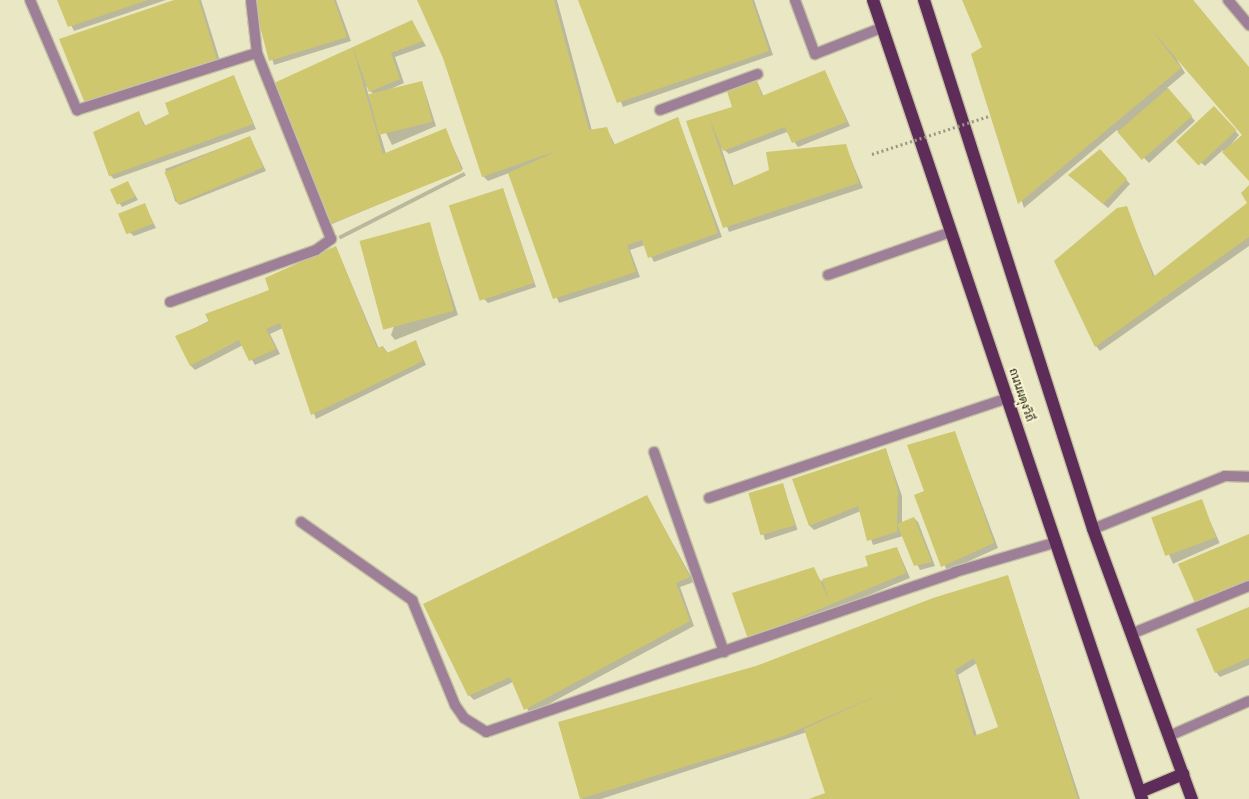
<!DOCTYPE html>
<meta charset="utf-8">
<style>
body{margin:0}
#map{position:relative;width:1249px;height:799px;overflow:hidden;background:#e9e7c4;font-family:"Times New Roman",Sarabun,serif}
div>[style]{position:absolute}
.shadow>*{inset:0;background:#0003;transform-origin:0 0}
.building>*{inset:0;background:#cec76e;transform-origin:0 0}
.roads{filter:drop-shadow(1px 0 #c5c3a4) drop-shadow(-1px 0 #c5c3a4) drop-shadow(0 1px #c5c3a4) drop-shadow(0 -1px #c5c3a4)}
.service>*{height:10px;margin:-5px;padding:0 5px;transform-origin:5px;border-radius:5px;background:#9d7f98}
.minor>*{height:10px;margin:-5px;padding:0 5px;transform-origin:5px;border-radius:5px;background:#9d7f98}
.primary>*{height:12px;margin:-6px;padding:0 6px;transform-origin:6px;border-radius:6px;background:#5e2c58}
.path-bridge>*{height:3px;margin-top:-1.5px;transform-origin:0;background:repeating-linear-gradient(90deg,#98977c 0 2.5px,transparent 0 5px)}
span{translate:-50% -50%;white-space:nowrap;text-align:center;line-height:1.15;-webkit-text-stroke:4px #f6f4d1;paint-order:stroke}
.street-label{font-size:12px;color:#222114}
</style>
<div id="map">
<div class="shadow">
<i style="clip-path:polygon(59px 0,166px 0,74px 31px)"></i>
<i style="clip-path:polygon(178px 0,201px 0,221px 64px,90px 105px,85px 100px)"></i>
<i style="clip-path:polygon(254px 0,336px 0,351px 41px,274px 65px)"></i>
<i style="clip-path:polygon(418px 0,557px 0,592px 131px,607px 129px,615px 145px,678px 119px,722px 237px,654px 262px,645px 245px,630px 250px,640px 277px,559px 303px,509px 173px,488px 181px,483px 176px,444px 57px)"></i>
<i style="clip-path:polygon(579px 0,754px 0,773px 55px,623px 107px)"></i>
<i style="clip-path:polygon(964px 0,1193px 0,1249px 68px,1249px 179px,1223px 150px,1205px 166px,1184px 148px,1214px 108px,1239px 135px,1229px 147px,1244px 135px,1176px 58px,1185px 73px,1167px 88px,1195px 121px,1149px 163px,1117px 130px,1024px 208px,973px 54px,983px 48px)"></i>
<i style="clip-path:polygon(411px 21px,426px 46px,395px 57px,404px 83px,375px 96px,366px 86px,386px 154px,445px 129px,463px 169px,332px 224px,275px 83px)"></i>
<i style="clip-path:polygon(825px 72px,850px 126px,798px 147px,787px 132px,729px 154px,721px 147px,734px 186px,845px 145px,863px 188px,729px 232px,687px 122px,734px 107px,756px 79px,764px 97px)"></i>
<i style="clip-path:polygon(234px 77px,256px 129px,114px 179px,110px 175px,139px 113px,146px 127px)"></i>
<i style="clip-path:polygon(422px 82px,436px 126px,392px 145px,371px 103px)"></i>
<i style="clip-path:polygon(250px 137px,266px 171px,180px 205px,175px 201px,165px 169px)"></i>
<i style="clip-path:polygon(1104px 155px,1130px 184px,1108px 208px,1074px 179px)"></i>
<i style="left:464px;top:172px;width:4px;height:141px;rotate:63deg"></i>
<i style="clip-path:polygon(128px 183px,138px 200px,122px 207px,111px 190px)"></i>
<i style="clip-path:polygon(1249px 187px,1249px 246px,1100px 351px,1096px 346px,1126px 208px,1155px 277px,1249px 203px)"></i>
<i style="clip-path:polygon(503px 189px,536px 287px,488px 303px,483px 298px)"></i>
<i style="clip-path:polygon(144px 204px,156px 228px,134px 236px,129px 232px)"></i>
<i style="clip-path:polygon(429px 224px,458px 315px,395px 340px,391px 335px)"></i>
<i style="clip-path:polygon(336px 247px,379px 349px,383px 347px,389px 354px,416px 342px,426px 365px,316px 419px,283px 328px,270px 334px,280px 354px,255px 365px,243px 345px,195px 370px,191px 366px,177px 337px,270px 290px)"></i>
<i style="clip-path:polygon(955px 433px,998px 548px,947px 571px,916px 495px,926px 491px)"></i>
<i style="clip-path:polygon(886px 450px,902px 496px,902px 523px,914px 518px,918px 522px,935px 566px,920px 570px,903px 536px,873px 545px,861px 511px,814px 530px,810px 526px,794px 480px)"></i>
<i style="left:783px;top:485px;width:47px;height:34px;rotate:72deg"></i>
<i style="clip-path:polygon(647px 497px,694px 582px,680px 587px,694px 626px,530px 714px,513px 682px,474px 700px,469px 695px)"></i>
<i style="left:1201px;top:501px;width:46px;height:51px;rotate:66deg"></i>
<i style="clip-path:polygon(1249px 535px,1249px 586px,1196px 602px)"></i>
<i style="clip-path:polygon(897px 548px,910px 578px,753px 643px,813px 569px,821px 581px,870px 567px)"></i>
<i style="clip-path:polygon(evenodd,1008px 577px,1080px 799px,812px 799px,826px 794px,807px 732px,601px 799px,582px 799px,560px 723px,757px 667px,1008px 577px,977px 663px,1000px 728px,977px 736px,958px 675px,977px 663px)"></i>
<i style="clip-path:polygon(1249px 608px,1249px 665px,1220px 677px,1216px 672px)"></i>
</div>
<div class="building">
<i style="clip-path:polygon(57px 0,148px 0,68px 27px)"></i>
<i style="clip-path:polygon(174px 0,199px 0,217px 60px,84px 101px,59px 39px)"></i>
<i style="clip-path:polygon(253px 0,334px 0,347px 37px,269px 61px)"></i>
<i style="clip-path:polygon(417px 0,554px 0,589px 130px,607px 127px,613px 145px,678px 117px,718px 233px,648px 258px,642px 240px,627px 245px,636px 272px,553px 299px,508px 173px,559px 150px,482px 177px,443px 58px)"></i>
<i style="clip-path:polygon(578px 0,752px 0,769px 51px,617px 103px)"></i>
<i style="clip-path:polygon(962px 0,1193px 0,1249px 67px,1249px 181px,1222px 152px,1242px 135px,1151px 29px,1181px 68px,1018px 204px,971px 54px,982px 47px)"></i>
<i style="clip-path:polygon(412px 20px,423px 41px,391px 53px,400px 79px,369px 92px,353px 48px,383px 154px,446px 128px,462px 171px,330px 224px,274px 83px)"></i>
<i style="clip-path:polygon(825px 70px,847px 122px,792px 143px,785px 127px,723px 151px,709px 118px,732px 186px,769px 170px,766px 152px,846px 144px,859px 183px,723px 228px,686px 121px,732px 107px,726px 88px,756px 78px,762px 96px)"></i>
<i style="clip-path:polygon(234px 75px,253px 124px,109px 176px,93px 132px,139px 111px,144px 126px,169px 114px,165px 103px)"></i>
<i style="left:422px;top:81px;width:42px;height:55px;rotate:76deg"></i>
<i style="left:1168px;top:88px;width:37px;height:67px;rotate:49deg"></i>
<i style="left:1214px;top:106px;width:33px;height:52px;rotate:47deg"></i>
<i style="left:250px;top:136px;width:34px;height:93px;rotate:67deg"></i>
<i style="clip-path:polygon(1100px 149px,1127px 179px,1103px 204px,1068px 175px)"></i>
<i style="left:128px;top:181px;width:17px;height:20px;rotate:65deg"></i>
<i style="clip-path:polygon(1249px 185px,1249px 237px,1095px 347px,1054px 261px,1117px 208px,1127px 206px,1153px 277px,1247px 203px,1241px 193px)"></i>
<i style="left:503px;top:188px;width:100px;height:57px;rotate:72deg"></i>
<i style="left:145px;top:203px;width:22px;height:29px;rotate:68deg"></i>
<i style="left:430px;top:222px;width:92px;height:73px;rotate:75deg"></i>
<i style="clip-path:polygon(336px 246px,377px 348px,383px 346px,387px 353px,416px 340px,423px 361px,311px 415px,280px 323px,266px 329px,276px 349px,249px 361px,239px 340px,190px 366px,175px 336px,209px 322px,205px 314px,269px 290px,265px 278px)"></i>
<i style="clip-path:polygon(955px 431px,994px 543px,941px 567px,914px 495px,924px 491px,907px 445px)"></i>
<i style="clip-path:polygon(886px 448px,898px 491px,897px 524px,914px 517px,932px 562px,914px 566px,897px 524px,897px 532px,867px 541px,858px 506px,809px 526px,792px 479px)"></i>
<i style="left:783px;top:483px;width:44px;height:36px;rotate:74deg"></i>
<i style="clip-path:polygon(647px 495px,690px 577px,676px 583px,690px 621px,524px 710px,510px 677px,468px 696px,423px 604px)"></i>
<i style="left:1202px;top:499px;width:41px;height:54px;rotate:70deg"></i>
<i style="clip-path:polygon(1249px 534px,1249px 579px,1195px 603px,1178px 564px)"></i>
<i style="clip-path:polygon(897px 547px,906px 573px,748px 639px,732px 593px,814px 567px,829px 600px,822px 579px,868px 566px,865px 556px)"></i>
<i style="clip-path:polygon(evenodd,1008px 575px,1078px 799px,809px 799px,825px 793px,804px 729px,889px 690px,784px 736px,580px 799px,558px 722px,756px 666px,933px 598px,1008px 575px,974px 658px,998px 727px,974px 736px,955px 670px,974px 658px)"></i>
<i style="clip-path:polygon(1249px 607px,1249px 658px,1215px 673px,1196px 629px)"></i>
</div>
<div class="roads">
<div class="service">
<i style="left:30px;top:0;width:120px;rotate:66.9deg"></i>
<i style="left:77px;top:110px;width:189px;rotate:-17.6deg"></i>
<i style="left:795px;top:0;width:58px;rotate:69.7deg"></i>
<i style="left:815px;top:54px;width:71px;rotate:-21.5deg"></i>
<i style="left:1228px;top:0;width:33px;rotate:50deg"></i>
<i style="left:660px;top:110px;width:104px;rotate:-20.2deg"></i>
<i style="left:828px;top:275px;width:130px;rotate:-19.3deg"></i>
<i style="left:170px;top:302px;width:155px;rotate:-19.6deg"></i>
<i style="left:316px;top:250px;width:19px;rotate:-36deg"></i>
<i style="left:331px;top:239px;width:200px;rotate:-111.7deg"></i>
<i style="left:257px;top:53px;width:53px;rotate:-96.5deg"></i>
<i style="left:654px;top:452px;width:212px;rotate:70.7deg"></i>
<i style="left:709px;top:498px;width:315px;rotate:-18.5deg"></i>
<i style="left:301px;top:522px;width:136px;rotate:35.1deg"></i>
<i style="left:412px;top:600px;width:113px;rotate:67.7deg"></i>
<i style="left:455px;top:705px;width:16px;rotate:55deg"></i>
<i style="left:464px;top:718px;width:26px;rotate:32deg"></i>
<i style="left:486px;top:732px;width:496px;rotate:-18.8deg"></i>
<i style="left:955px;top:572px;width:106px;rotate:-16.4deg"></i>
<i style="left:1131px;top:634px;width:127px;rotate:-22.1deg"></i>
</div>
<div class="minor">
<i style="left:1093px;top:529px;width:142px;rotate:-21.9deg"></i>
<i style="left:1225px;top:476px;width:24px;rotate:2deg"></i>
<i style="left:1169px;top:736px;width:87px;rotate:-23.6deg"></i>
</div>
<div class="primary">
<i style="left:873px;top:0;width:843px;rotate:71.39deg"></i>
<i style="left:924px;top:0;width:555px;rotate:72.28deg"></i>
<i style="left:1093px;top:529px;width:288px;rotate:69.9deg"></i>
<i style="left:1140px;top:792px;width:47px;rotate:-22.7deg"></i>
</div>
</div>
<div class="path-bridge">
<i style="left:872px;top:154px;width:123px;rotate:-18deg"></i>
</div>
<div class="street-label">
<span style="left:1021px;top:395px;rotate:71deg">ถนนผดุงวิถี</span>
</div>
</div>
